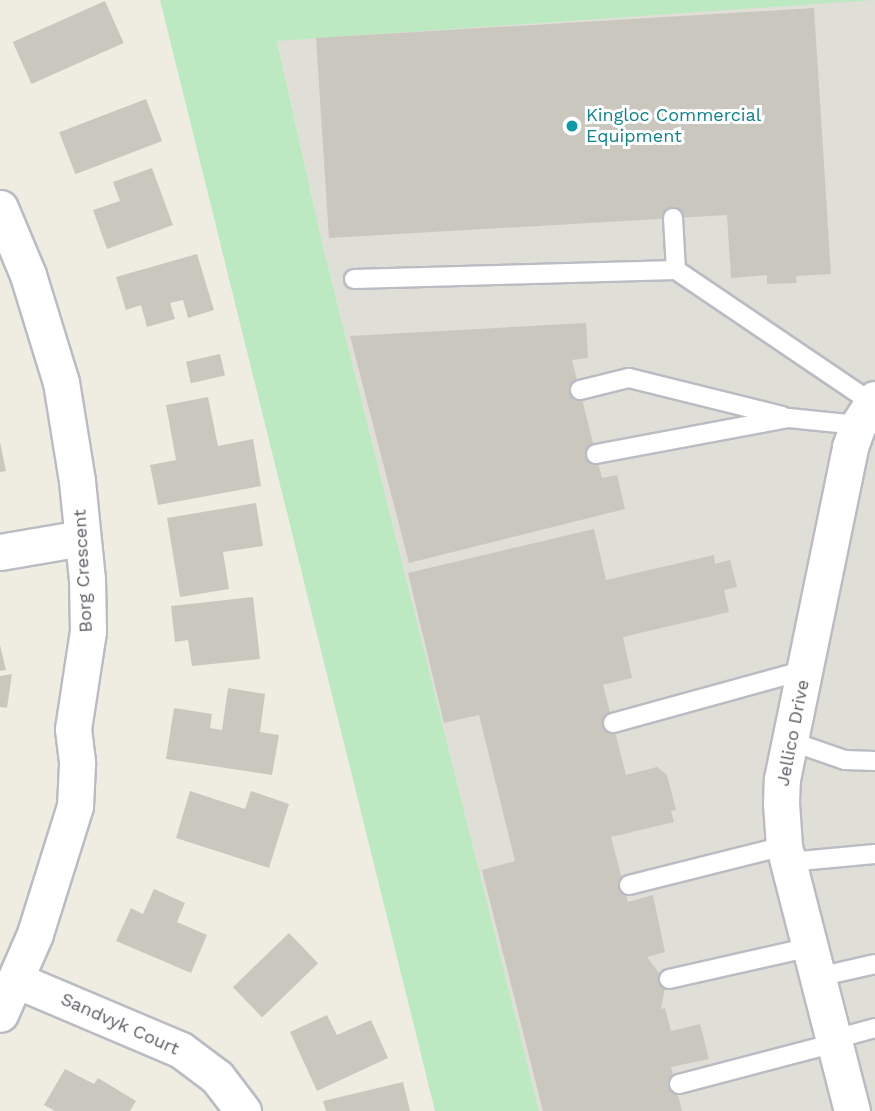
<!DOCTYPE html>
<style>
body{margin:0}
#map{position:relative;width:875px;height:1111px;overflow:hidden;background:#efede2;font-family:"Work Sans",sans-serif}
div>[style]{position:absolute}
.industrial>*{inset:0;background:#dfdfd7}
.green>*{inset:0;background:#bde9c2}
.building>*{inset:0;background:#cac7bf;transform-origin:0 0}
.roads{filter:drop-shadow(2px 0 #babcc3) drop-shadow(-2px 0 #babcc3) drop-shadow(0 2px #babcc3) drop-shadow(0 -2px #babcc3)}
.service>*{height:18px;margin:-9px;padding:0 9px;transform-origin:9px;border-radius:9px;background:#fff}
.minor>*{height:35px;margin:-17.5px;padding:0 17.5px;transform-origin:17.5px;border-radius:17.5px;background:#fff}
.dots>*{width:19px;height:19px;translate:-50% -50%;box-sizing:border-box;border:4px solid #fff;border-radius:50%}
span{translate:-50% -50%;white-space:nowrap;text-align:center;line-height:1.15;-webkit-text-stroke:6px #fff;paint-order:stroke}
.culture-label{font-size:18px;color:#0d838f}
.left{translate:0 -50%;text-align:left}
.street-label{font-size:18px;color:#5b5e65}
</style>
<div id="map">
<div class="industrial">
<i style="clip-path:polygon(268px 0,875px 0,875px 1111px,539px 1111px,323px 246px)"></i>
</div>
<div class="green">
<i style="clip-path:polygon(160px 0,875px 0,277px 41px,323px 246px,539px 1111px,435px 1111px)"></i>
</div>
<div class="building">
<i style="left:105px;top:1px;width:46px;height:101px;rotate:66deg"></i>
<i style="clip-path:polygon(814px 8px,831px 274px,796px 276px,797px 283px,767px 284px,767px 275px,731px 278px,727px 215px,329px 238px,316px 38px)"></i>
<i style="left:146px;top:99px;width:45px;height:93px;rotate:69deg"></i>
<i style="clip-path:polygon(152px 168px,173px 225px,107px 249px,93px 210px,120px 201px,113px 182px)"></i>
<i style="clip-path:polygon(197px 254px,214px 310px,188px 318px,183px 300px,170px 303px,175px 319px,147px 327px,141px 305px,126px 310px,116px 277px)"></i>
<i style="clip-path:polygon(586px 323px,588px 358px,572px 360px,602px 478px,617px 475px,625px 509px,409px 563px,350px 336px)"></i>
<i style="left:220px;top:354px;width:22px;height:35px;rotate:77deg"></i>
<i style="clip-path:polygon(208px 397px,218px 446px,253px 439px,261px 486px,158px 505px,150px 465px,176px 460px,166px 405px)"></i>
<i style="clip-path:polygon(0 442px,6px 471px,0 472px)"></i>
<i style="clip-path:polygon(256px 503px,263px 546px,223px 552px,229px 589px,180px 597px,167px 518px)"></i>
<i style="clip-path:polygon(594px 529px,606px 580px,714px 555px,715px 564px,730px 560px,737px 587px,724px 590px,729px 612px,623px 637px,632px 678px,603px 685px,626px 775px,657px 767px,667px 775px,676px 810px,671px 811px,674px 822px,611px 837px,628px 902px,653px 895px,665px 952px,647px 957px,666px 982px,661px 1009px,665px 1008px,671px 1031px,700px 1024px,709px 1059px,671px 1067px,682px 1111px,543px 1111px,482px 870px,515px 861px,479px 715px,444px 723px,408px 573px)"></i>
<i style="clip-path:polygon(253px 597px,260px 659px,192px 666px,188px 640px,175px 642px,171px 606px)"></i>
<i style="clip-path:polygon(0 645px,6px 670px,0 671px)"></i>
<i style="clip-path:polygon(12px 674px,7px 708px,0 707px,0 676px)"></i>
<i style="clip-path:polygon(228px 688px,265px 694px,260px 732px,279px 735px,272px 775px,166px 759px,174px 708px,212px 714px,210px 728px,222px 730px)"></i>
<i style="clip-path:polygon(190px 791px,245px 809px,251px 791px,289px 804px,269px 868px,176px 838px)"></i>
<i style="clip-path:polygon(154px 889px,185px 903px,177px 922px,207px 935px,191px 973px,116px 941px,131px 908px,143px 914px)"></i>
<i style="left:289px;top:933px;width:42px;height:78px;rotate:46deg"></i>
<i style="clip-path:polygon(327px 1015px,337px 1035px,371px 1020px,388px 1058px,317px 1091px,290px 1032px)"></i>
<i style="clip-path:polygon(65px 1069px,94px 1084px,98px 1078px,136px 1101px,130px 1111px,55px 1111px,44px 1105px)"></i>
<i style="clip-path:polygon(403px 1082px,410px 1111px,326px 1111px,323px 1101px)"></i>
</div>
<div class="roads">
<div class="service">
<i style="left:673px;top:218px;width:52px;rotate:86.7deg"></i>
<i style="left:676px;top:270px;width:235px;rotate:34.1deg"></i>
<i style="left:354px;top:279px;width:322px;rotate:-1.6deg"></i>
<i style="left:580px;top:390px;width:50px;rotate:-13.8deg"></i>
<i style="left:629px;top:378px;width:158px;rotate:13.9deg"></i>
<i style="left:596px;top:454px;width:196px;rotate:-10.6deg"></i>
<i style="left:789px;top:418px;width:69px;rotate:5.8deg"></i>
<i style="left:613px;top:723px;width:200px;rotate:-15.4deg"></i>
<i style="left:790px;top:741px;width:58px;rotate:19.1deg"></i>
<i style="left:845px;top:760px;width:30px;rotate:2deg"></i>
<i style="left:789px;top:862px;width:86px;rotate:-5.3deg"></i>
<i style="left:629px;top:885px;width:160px;rotate:-14.1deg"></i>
<i style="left:818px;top:977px;width:58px;rotate:-12.8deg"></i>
<i style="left:669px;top:979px;width:146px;rotate:-12.7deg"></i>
<i style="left:835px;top:1039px;width:41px;rotate:-15.4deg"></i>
<i style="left:679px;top:1084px;width:161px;rotate:-14.7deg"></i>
</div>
<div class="minor">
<i style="left:0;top:208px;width:73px;rotate:67.3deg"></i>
<i style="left:28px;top:275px;width:112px;rotate:72.9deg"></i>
<i style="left:61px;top:382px;width:100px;rotate:80.8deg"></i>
<i style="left:77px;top:481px;width:99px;rotate:84.2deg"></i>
<i style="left:87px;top:579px;width:52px;rotate:88.9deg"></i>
<i style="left:88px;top:631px;width:99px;rotate:98.7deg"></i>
<i style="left:73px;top:729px;width:35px;rotate:83deg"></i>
<i style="left:77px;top:764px;width:42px;rotate:92.7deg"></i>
<i style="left:75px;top:806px;width:134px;rotate:107.4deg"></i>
<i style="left:35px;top:934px;width:87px;rotate:113.6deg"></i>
<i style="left:0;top:552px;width:83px;rotate:-9.7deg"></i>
<i style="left:16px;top:980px;width:179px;rotate:23deg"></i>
<i style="left:181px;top:1050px;width:45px;rotate:36.9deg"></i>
<i style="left:217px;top:1077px;width:43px;rotate:52.6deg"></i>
<i style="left:852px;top:1111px;width:274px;rotate:-104.4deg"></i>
<i style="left:784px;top:846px;width:43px;rotate:-94deg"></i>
<i style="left:781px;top:803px;width:24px;rotate:-88deg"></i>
<i style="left:782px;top:779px;width:339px;rotate:-78.4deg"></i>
<i style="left:850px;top:447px;width:23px;rotate:-70deg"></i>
<i style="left:858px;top:425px;width:31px;rotate:-57deg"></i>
</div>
</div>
<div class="dots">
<i style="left:572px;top:126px;background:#0f9aa8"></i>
</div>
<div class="culture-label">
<span class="left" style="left:586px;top:126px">Kingloc Commercial<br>Equipment</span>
</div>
<div class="street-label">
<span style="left:83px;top:571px;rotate:-93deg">Borg Crescent</span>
<span style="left:793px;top:733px;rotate:-79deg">Jellico Drive</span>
<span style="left:120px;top:1024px;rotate:24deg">Sandvyk Court</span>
</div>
</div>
